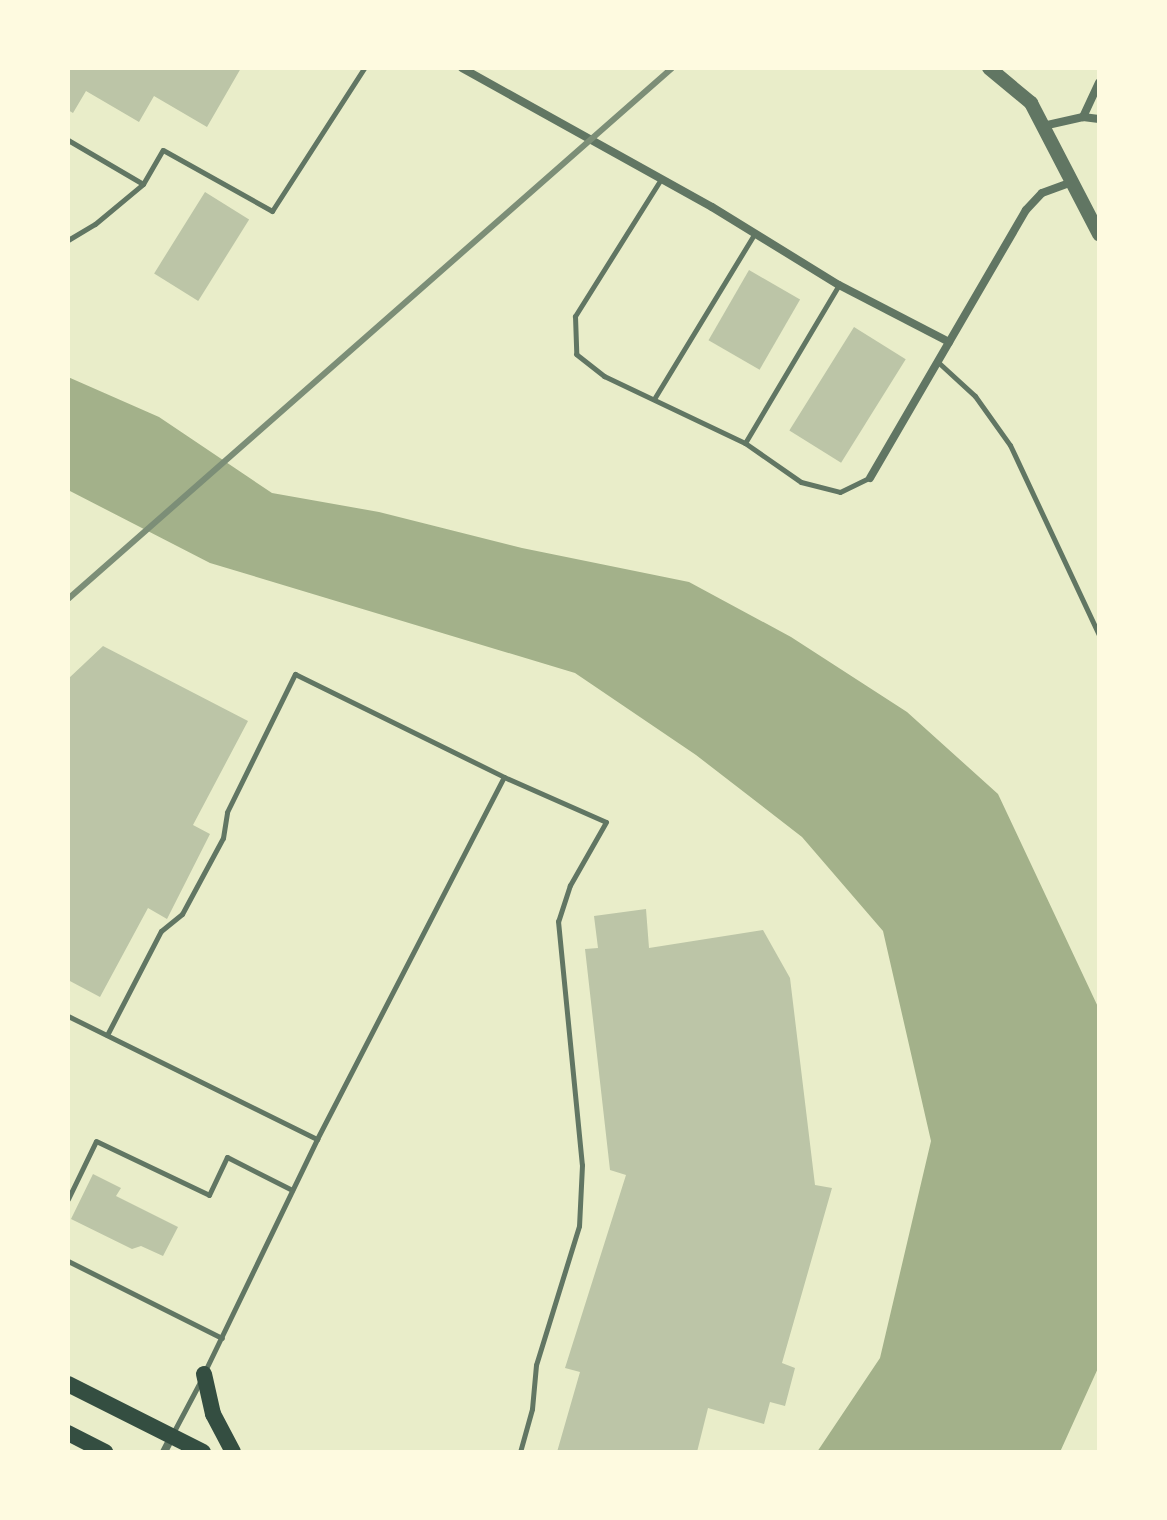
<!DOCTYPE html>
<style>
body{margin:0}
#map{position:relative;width:1167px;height:1520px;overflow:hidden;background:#e9edc9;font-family:"Titillium Web",sans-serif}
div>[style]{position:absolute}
.water>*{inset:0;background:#a3b18a}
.building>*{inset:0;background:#bcc5a7;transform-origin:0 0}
.service>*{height:5px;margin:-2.5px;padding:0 2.5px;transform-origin:2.5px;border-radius:2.5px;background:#617663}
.minor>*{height:8px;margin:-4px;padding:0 4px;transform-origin:4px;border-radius:4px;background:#617663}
.tertiary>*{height:14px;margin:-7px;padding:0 7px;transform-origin:7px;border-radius:7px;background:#617663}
.secondary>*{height:16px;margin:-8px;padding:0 8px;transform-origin:8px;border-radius:8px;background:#344e41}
.rail>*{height:6px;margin:-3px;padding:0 3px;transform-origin:3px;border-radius:3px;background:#7c8e77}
span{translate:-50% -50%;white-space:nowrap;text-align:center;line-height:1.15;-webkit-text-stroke:6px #fefae0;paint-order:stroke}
.frame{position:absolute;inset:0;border:70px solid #fefae0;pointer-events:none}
</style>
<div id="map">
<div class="water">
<i style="clip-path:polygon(68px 377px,159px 417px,272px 493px,379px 512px,522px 548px,689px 582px,791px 637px,907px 712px,998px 794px,1099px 1009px,1099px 1366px,1060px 1452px,817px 1452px,880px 1358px,931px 1141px,883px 931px,802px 837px,696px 755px,575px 673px,210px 563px,68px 490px)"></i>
</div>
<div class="building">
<i style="clip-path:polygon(68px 68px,241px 68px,207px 127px,154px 96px,139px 122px,86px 91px,73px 113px,68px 110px)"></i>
<i style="left:205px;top:192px;width:52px;height:96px;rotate:32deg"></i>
<i style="left:749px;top:270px;width:59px;height:81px;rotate:30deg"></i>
<i style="left:854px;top:327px;width:61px;height:122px;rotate:32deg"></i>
<i style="clip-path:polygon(103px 646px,248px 721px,193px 825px,210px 834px,167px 919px,148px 908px,100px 997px,68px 980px,68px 679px)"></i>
<i style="clip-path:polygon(646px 909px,649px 948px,763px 930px,790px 978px,815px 1185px,832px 1188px,782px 1363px,795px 1368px,785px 1406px,770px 1402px,764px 1424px,708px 1408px,697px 1452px,557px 1452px,580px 1372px,565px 1368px,626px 1175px,610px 1170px,585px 949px,598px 948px,594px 916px)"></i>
<i style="clip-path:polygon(93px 1174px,121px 1188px,116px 1196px,178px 1227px,163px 1256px,141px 1246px,132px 1249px,71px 1219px)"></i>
</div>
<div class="service">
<i style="left:68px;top:140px;width:87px;rotate:30.4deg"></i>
<i style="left:143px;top:184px;width:39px;rotate:-60deg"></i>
<i style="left:163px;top:150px;width:125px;rotate:29.2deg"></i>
<i style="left:272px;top:211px;width:170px;rotate:-57.2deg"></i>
<i style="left:661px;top:179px;width:162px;rotate:122.1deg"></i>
<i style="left:575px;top:316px;width:38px;rotate:88deg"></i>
<i style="left:576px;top:354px;width:36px;rotate:38deg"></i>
<i style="left:604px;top:376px;width:156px;rotate:25.4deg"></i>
<i style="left:745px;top:443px;width:68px;rotate:34.9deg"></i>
<i style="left:801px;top:482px;width:40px;rotate:14.4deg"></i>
<i style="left:840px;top:492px;width:32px;rotate:-26deg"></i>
<i style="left:68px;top:240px;width:31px;rotate:-31deg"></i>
<i style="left:95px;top:224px;width:62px;rotate:-39.8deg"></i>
<i style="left:939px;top:363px;width:49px;rotate:42.5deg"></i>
<i style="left:975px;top:396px;width:60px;rotate:54.5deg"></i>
<i style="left:1010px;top:445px;width:210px;rotate:64.9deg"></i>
<i style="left:654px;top:399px;width:194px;rotate:-58.7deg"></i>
<i style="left:745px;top:443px;width:184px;rotate:-59.3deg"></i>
<i style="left:68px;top:1016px;width:278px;rotate:26.3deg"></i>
<i style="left:107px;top:1035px;width:117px;rotate:-62.6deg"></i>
<i style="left:161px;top:931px;width:27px;rotate:-39deg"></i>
<i style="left:182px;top:914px;width:86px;rotate:-61.7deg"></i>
<i style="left:223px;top:838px;width:26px;rotate:-81deg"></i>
<i style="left:227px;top:812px;width:154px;rotate:-63.8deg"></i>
<i style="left:295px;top:674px;width:233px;rotate:26.2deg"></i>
<i style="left:504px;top:777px;width:111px;rotate:23.8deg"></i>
<i style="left:606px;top:822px;width:73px;rotate:119.7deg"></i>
<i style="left:570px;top:885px;width:38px;rotate:108deg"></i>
<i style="left:558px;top:921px;width:245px;rotate:84.4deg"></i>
<i style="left:582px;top:1165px;width:61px;rotate:92.8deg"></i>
<i style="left:579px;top:1226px;width:145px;rotate:107.2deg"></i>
<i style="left:536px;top:1365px;width:44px;rotate:95.2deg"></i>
<i style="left:532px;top:1409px;width:45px;rotate:105.6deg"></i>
<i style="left:68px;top:1199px;width:64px;rotate:-64.2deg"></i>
<i style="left:96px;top:1141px;width:125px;rotate:25.5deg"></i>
<i style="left:209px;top:1195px;width:42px;rotate:-64.7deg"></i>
<i style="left:227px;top:1157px;width:73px;rotate:26.9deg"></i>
<i style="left:68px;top:1261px;width:172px;rotate:26.6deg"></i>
<i style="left:204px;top:1373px;width:260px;rotate:-64.2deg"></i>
<i style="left:317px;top:1139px;width:407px;rotate:-62.7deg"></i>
<i style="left:173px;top:1433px;width:58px;rotate:-62.1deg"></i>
</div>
<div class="minor">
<i style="left:462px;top:68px;width:286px;rotate:29.1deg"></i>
<i style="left:712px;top:207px;width:149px;rotate:31.6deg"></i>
<i style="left:839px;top:285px;width:124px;rotate:27.4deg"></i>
<i style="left:1083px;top:117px;width:38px;rotate:-65deg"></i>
<i style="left:1043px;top:126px;width:41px;rotate:-12.7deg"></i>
<i style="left:1083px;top:117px;width:16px;rotate:7deg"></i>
<i style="left:870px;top:478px;width:310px;rotate:-59.8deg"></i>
<i style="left:1026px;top:210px;width:23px;rotate:-47deg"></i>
<i style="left:1042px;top:193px;width:32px;rotate:-20deg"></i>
<i style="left:164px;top:1452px;width:18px;rotate:-63deg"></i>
</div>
<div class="tertiary">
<i style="left:989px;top:68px;width:55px;rotate:39.8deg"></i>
<i style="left:1031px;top:103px;width:148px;rotate:62.6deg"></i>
</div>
<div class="secondary">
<i style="left:204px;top:1374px;width:41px;rotate:77.3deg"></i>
<i style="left:213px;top:1414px;width:43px;rotate:62.2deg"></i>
<i style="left:68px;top:1384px;width:151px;rotate:26.7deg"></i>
<i style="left:68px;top:1433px;width:42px;rotate:27.2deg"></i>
</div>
<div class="rail">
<i style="left:68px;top:599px;width:804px;rotate:-41.32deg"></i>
</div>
<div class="frame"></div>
</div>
